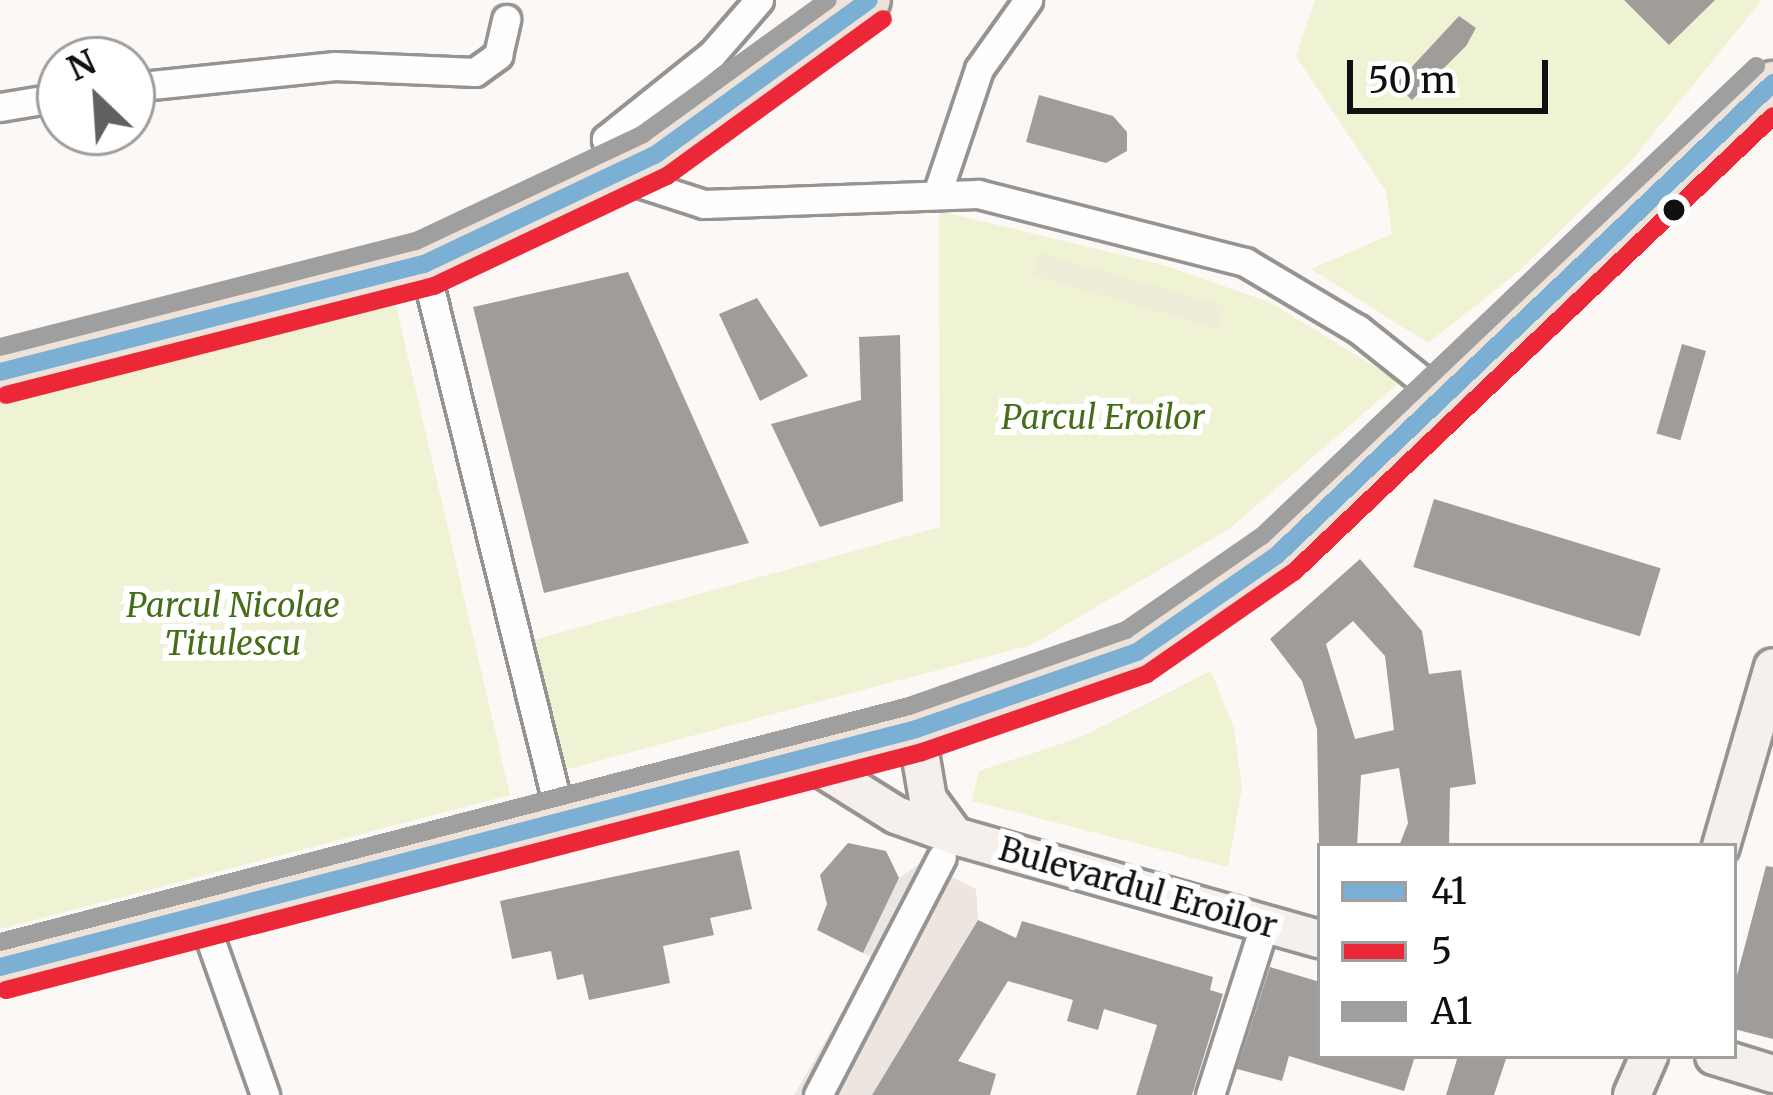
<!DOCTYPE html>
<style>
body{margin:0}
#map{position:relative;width:1773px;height:1095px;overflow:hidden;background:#fcf8f5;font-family:Merriweather,serif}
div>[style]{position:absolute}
.green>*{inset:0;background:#eff2d3}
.cemetery>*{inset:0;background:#efedd8;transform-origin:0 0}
.plaza>*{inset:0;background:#ede6e0}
.building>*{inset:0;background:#a09c9a;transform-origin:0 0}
.roads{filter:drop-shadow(3px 0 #969493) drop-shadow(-3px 0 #969493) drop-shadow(0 3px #969493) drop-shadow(0 -3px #969493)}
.street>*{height:27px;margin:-13.5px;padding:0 13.5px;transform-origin:13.5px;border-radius:13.5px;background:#fffefe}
.secondary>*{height:36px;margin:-18px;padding:0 18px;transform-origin:18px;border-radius:18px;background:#f5f0eb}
.primary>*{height:42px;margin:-21px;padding:0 21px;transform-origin:21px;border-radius:21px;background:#eee2d9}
.bus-1>*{height:18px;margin:-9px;padding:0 9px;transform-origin:9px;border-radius:9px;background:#7bafd4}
.bus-2>*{height:18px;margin:-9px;padding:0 9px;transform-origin:9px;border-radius:9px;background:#ec2738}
.bus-3>*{height:18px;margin:-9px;padding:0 9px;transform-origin:9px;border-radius:9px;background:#9f9f9f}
.dots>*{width:33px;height:33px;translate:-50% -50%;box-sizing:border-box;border:6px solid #fff;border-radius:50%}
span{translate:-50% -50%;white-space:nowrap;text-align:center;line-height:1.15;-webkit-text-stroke:12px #fff;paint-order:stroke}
.park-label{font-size:33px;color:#466e19;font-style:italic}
.street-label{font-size:33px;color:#101010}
.legend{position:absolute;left:1317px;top:843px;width:420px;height:216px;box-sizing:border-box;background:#fff;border:3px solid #9f9f9f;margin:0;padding:15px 21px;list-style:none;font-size:36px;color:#101010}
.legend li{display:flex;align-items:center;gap:24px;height:60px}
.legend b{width:60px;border:3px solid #9f9f9f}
.north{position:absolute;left:36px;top:36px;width:120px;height:120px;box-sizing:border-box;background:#fff;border:3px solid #9f9f9f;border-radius:50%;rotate:335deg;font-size:33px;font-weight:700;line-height:48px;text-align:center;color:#101010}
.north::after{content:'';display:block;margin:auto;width:42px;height:54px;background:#636160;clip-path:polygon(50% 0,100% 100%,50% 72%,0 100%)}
.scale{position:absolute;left:1347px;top:60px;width:201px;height:54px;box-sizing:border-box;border:6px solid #101010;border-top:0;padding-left:15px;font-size:36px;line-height:42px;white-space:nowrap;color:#101010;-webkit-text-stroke:9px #fff;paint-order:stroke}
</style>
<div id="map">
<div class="green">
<i style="clip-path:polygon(1315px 0,1762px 0,1631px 161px,1518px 272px,1428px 343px,1311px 269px,1392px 234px,1386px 191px,1296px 56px)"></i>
<i style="clip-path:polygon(939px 211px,1163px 265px,1269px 302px,1400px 382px,1229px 529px,1031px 645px,557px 772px,530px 641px,940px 527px)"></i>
<i style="clip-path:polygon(394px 297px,510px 795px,0 929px,0 394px)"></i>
<i style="clip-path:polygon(1211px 671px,1234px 728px,1242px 788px,1228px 867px,972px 801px,979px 771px,1081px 737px)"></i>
</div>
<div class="cemetery">
<i style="left:1040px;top:253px;width:192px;height:24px;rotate:16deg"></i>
</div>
<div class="plaza">
<i style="clip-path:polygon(922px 862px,976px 889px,978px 920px,872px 1095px,794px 1095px,873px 959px,863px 953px,899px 878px)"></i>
</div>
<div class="building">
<i style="clip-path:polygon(1624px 0,1715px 0,1669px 45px)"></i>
<i style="clip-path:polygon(1459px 16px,1476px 28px,1466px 46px,1412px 100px,1395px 85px)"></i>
<i style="clip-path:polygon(1039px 95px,1113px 116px,1127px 132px,1127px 151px,1106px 163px,1026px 142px)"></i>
<i style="clip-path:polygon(628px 272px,749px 543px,544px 593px,473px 307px)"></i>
<i style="clip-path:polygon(757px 298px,808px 376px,760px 401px,719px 314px)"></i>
<i style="clip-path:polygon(900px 335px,903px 501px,820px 527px,771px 424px,861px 400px,859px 337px)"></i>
<i style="left:1682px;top:344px;width:25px;height:93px;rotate:16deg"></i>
<i style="left:1434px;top:499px;width:237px;height:71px;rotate:17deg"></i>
<i style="clip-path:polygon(evenodd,1360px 559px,1422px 631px,1429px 674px,1461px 670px,1476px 784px,1450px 788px,1449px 846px,1399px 846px,1408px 823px,1399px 768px,1361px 775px,1357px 846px,1319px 846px,1317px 729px,1302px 681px,1270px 639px,1360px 559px,1353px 621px,1385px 656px,1394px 730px,1355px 739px,1326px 644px,1353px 621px)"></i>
<i style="clip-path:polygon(848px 843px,886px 851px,899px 878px,863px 953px,817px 930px,827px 904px,820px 875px)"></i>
<i style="clip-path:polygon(739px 850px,752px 909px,710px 918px,714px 935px,663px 946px,670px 983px,589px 1000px,583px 974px,557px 980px,551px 951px,512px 959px,500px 901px)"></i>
<i style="clip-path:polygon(1766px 866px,1773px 867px,1773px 1039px,1734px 1029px,1734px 987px)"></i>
<i style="clip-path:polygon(978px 920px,1016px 938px,1022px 921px,1213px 977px,1210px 990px,1223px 994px,1192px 1095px,1136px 1095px,1157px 1025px,1104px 1009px,1098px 1030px,1067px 1021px,1073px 1000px,1008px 981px,958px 1061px,996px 1074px,990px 1095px,872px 1095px)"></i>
<i style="clip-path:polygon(1270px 967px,1320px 982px,1320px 1056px,1415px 1056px,1404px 1091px,1289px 1056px,1282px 1081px,1237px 1069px)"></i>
<i style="clip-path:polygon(1458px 1056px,1507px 1056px,1494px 1095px,1446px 1095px)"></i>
</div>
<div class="roads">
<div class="street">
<i style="left:759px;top:0;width:72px;rotate:131deg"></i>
<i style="left:712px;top:54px;width:136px;rotate:141.3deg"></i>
<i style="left:606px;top:139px;width:39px;rotate:73deg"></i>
<i style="left:617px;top:176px;width:91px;rotate:17.8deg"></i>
<i style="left:704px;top:204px;width:274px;rotate:-2.1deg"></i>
<i style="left:978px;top:194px;width:276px;rotate:14.3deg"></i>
<i style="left:1245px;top:262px;width:131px;rotate:30.7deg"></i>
<i style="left:1358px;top:329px;width:114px;rotate:38.6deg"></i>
<i style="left:132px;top:87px;width:204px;rotate:-5.9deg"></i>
<i style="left:335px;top:66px;width:140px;rotate:2.5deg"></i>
<i style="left:475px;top:72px;width:29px;rotate:-36deg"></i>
<i style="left:498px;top:55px;width:37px;rotate:-77deg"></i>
<i style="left:0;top:107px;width:61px;rotate:-9.5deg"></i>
<i style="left:938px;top:191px;width:129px;rotate:-71.4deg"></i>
<i style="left:979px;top:69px;width:85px;rotate:-54.6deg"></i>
<i style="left:424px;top:264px;width:572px;rotate:76.13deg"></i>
<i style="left:201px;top:913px;width:193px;rotate:70.6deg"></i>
<i style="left:818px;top:1095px;width:268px;rotate:-62.5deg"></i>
<i style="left:1210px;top:1095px;width:181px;rotate:-72.3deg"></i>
</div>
<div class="secondary">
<i style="left:916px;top:729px;width:71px;rotate:80.3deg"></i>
<i style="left:928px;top:799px;width:46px;rotate:53.9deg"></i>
<i style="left:805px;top:758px;width:107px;rotate:32.1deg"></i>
<i style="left:896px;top:815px;width:63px;rotate:19.6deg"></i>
<i style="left:955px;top:836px;width:379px;rotate:15.8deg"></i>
<i style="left:1721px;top:846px;width:186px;rotate:-73.8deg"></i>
<i style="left:1714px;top:1056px;width:62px;rotate:17deg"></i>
<i style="left:1632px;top:1095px;width:43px;rotate:-66.4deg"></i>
</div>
<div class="primary">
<i style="left:0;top:372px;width:438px;rotate:-14.3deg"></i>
<i style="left:424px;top:264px;width:255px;rotate:-25.3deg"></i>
<i style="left:655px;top:155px;width:264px;rotate:-35.9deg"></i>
<i style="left:0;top:967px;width:946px;rotate:-14.56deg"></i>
<i style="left:916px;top:729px;width:234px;rotate:-19.2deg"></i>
<i style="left:1137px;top:652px;width:170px;rotate:-34.7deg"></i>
<i style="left:1277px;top:555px;width:685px;rotate:-43.58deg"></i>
</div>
</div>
<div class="bus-1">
<i style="left:0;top:372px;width:438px;rotate:-14.3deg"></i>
<i style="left:424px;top:264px;width:255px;rotate:-25.3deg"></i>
<i style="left:655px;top:155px;width:264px;rotate:-35.9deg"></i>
<i style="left:0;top:967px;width:946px;rotate:-14.56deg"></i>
<i style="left:916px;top:729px;width:234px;rotate:-19.2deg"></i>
<i style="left:1137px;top:652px;width:170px;rotate:-34.7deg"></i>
<i style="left:1277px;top:555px;width:685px;rotate:-43.58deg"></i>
</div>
<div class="bus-2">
<i style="left:6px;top:395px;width:442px;rotate:-14.3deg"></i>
<i style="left:434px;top:286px;width:258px;rotate:-25.3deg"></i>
<i style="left:667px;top:176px;width:267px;rotate:-36deg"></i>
<i style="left:6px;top:990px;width:946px;rotate:-14.56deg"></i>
<i style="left:922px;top:752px;width:238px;rotate:-19.1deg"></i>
<i style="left:1147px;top:674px;width:179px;rotate:-34.8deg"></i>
<i style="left:1294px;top:572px;width:661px;rotate:-43.59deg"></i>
</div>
<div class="bus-3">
<i style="left:0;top:347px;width:429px;rotate:-14.3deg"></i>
<i style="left:416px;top:241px;width:251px;rotate:-25.2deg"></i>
<i style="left:643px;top:134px;width:228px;rotate:-35.9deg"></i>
<i style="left:0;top:942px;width:939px;rotate:-14.55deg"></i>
<i style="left:909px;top:706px;width:230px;rotate:-19.3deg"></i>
<i style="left:1126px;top:630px;width:165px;rotate:-34.7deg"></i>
<i style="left:1262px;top:536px;width:682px;rotate:-43.57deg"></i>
</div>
<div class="dots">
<i style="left:1674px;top:210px;background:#101010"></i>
</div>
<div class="park-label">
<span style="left:1103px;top:418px">Parcul Eroilor</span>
<span style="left:233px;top:625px">Parcul Nicolae<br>Titulescu</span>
</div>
<div class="street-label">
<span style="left:1138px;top:888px;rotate:16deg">Bulevardul Eroilor</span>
</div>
<ul class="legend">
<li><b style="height:15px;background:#7bafd4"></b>41</li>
<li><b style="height:15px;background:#ec2738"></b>5</li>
<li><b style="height:15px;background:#9f9f9f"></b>A1</li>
</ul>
<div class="north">N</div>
<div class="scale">50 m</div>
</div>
